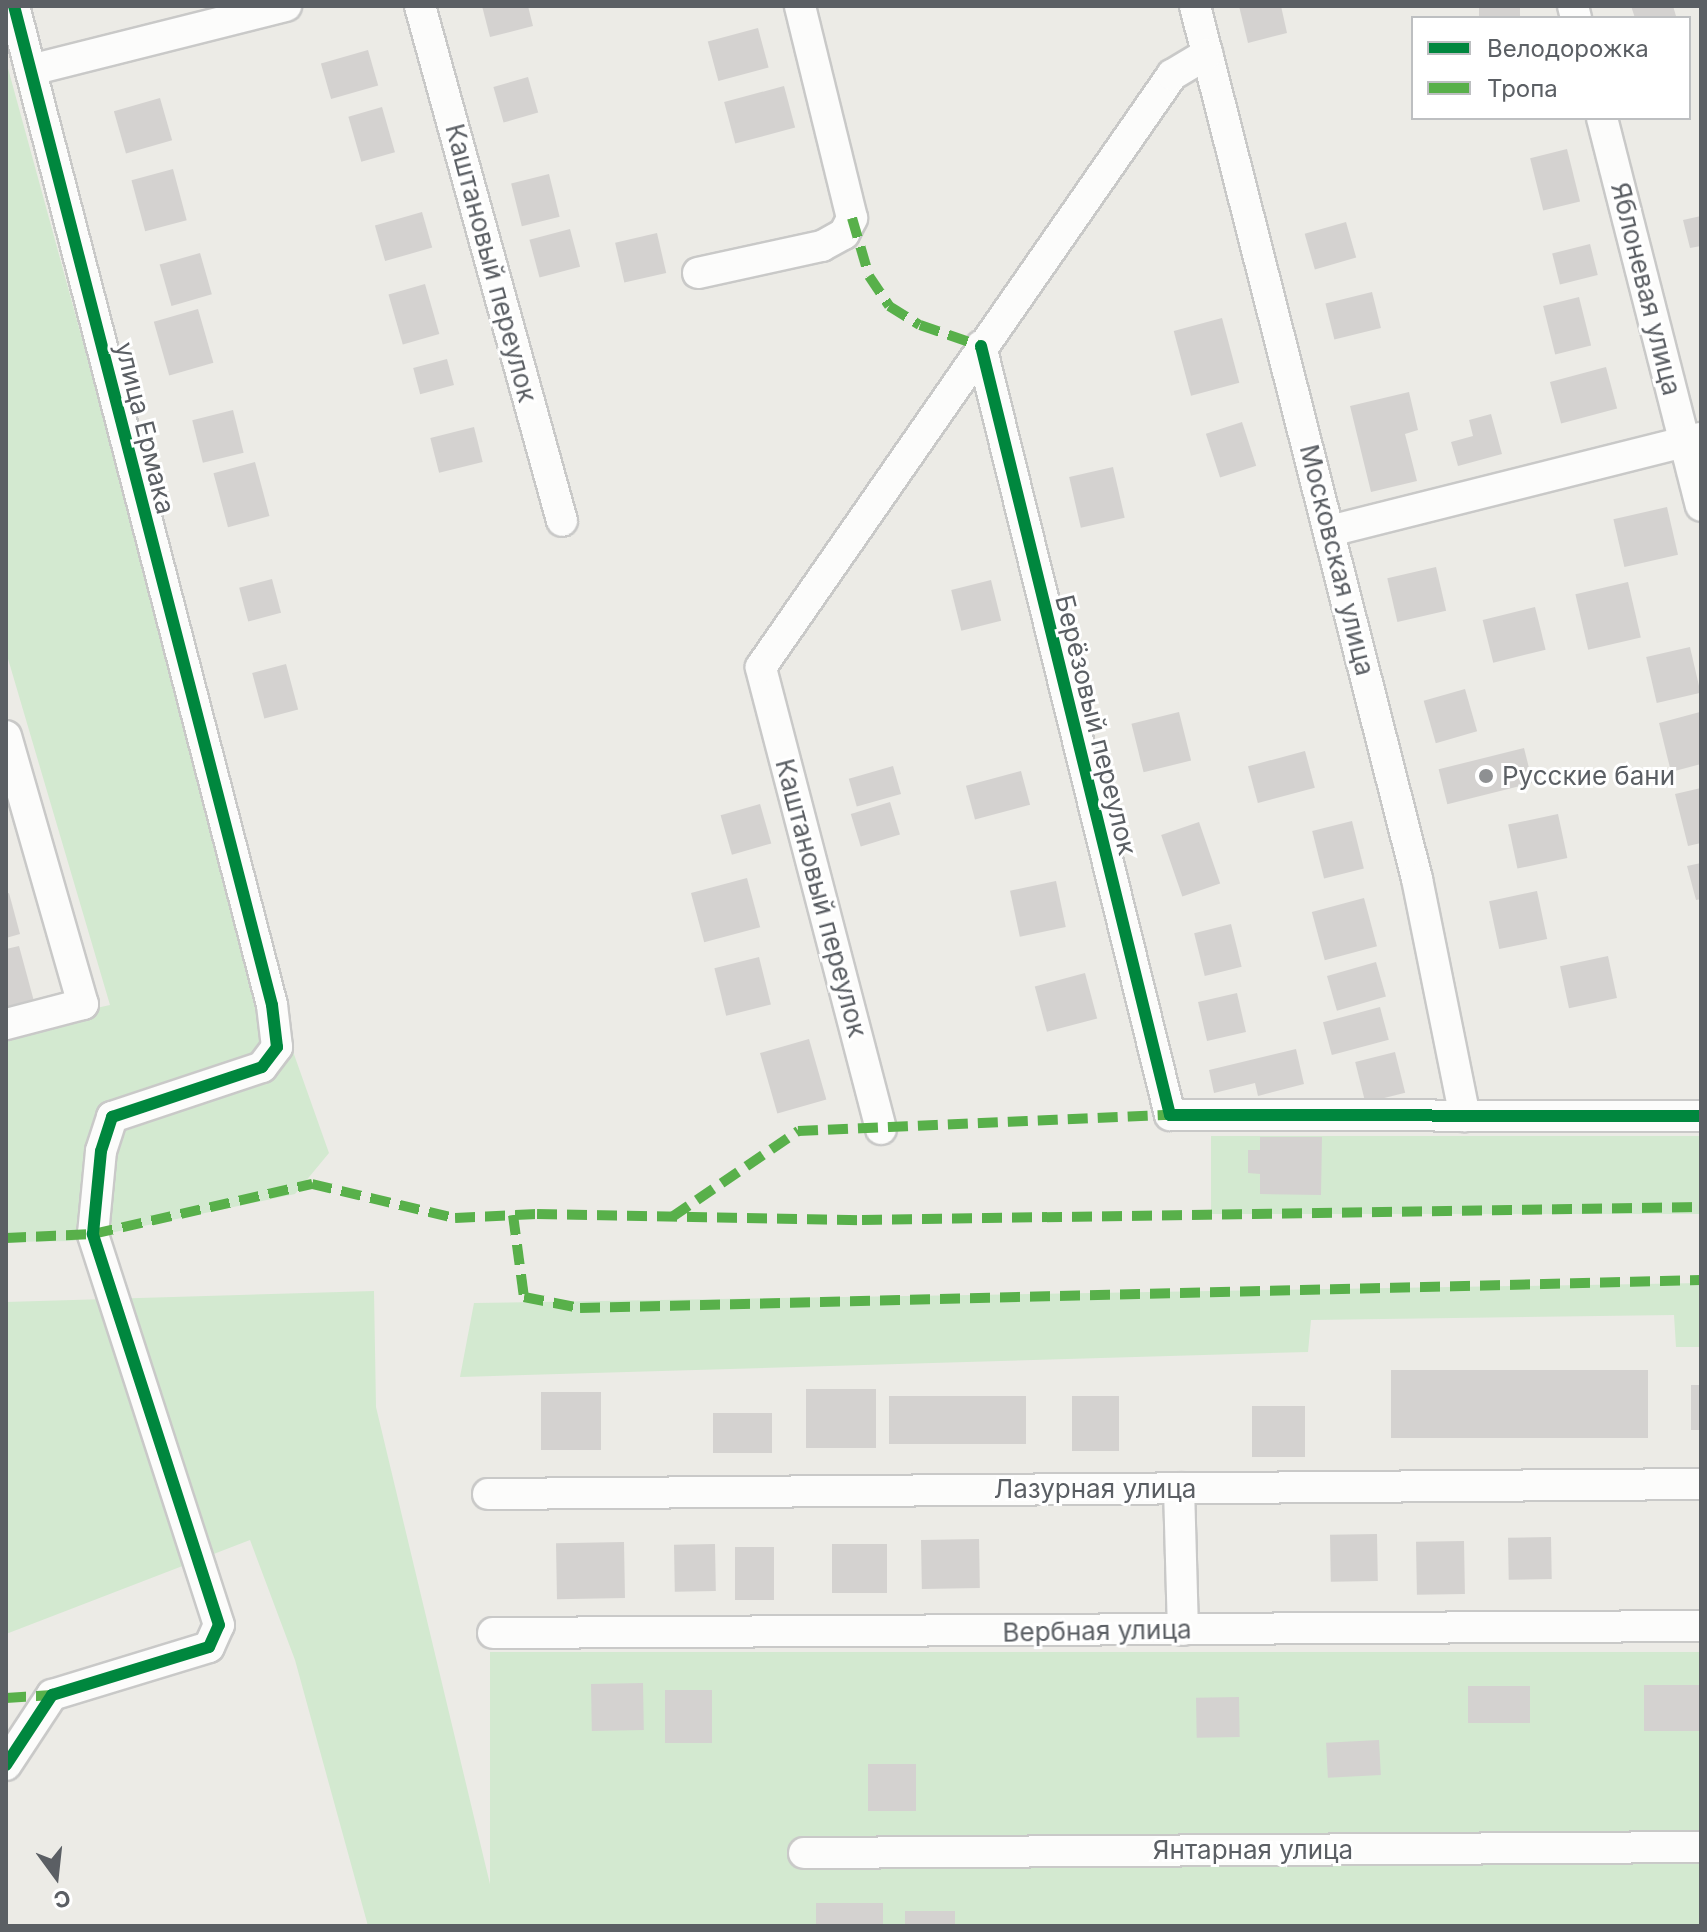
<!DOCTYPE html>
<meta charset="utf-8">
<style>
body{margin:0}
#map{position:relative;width:1707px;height:1932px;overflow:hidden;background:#ecebe6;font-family:Inter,sans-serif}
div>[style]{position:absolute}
.green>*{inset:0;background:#d3e9d0;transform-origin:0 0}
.building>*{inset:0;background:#d4d2d0;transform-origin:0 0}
.roads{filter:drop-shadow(2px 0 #c9c9c8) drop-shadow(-2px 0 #c9c9c8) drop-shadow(0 2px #c9c9c8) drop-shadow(0 -2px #c9c9c8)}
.street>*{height:30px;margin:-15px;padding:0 15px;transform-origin:15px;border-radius:15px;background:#fcfcfb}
.quiet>*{height:10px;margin-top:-5px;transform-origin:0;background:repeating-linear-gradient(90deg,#58b04a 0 20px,transparent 0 30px)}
.cycleway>*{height:12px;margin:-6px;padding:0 6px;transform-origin:6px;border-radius:6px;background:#00873e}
.dots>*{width:22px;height:22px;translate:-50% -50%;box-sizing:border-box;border:4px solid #fff;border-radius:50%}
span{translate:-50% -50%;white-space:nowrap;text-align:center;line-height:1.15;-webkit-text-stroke:6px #fff;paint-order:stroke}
.street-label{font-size:26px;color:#5b5f64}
.poi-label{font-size:26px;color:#5b5f64}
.left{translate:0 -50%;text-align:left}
.frame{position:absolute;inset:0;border:8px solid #5b5f64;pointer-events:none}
.legend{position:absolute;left:1411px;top:16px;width:280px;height:104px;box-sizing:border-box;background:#fff;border:2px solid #bdbfc1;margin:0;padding:10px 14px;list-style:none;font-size:24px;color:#5b5f64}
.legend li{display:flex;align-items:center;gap:16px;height:40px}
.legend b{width:40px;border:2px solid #bdbfc1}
.north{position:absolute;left:16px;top:1836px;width:80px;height:80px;-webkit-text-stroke:6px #fff;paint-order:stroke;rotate:165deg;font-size:22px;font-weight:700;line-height:32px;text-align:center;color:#5b5f64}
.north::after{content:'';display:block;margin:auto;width:28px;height:36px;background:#5b5f64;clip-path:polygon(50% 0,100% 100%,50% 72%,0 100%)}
</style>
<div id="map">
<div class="green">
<i style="clip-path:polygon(6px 61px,223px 854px,329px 1153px,295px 1194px,72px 1241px,6px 1242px,6px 1028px,110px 1005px,6px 652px)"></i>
<i style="left:1211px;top:1136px;width:490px;height:78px"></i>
<i style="clip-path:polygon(1701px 1283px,1701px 1347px,1676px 1347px,1674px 1315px,1311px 1320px,1308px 1352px,460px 1377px,474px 1303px)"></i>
<i style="clip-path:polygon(374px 1291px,376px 1407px,500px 1926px,368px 1926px,295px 1660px,250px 1540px,6px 1634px,6px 1302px)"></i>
<i style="left:1701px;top:1652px;width:274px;height:1211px;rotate:90deg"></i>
</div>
<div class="building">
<i style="clip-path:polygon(482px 6px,528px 6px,533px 26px,490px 37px)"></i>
<i style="clip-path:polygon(1239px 6px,1281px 6px,1287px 33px,1248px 43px)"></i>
<i style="left:1479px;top:6px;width:41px;height:12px"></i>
<i style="clip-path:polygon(1631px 6px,1673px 6px,1676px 16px,1635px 18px)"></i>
<i style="left:758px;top:28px;width:41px;height:52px;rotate:75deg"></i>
<i style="left:368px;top:50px;width:37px;height:49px;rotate:74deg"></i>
<i style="left:528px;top:77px;width:37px;height:36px;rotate:74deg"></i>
<i style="left:784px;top:86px;width:43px;height:62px;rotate:75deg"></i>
<i style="left:160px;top:98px;width:44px;height:48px;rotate:74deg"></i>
<i style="left:382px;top:107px;width:47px;height:35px;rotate:74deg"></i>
<i style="left:1567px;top:149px;width:54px;height:38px;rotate:76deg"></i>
<i style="left:173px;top:169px;width:53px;height:43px;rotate:75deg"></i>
<i style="left:549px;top:174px;width:44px;height:39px;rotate:76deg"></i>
<i style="left:422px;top:212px;width:37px;height:49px;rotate:74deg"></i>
<i style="clip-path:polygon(1701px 216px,1701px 246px,1690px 248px,1683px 220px)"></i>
<i style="left:1346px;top:222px;width:37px;height:43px;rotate:74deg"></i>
<i style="left:570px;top:229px;width:39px;height:42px;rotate:75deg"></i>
<i style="left:657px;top:233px;width:41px;height:43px;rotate:77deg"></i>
<i style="left:1590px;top:244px;width:32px;height:39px;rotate:76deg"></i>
<i style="left:200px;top:253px;width:43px;height:42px;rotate:74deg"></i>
<i style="left:425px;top:284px;width:52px;height:38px;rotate:74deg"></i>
<i style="left:1372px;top:292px;width:37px;height:48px;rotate:76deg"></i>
<i style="left:1579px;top:297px;width:50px;height:37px;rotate:76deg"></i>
<i style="left:198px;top:309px;width:56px;height:46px;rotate:74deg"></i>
<i style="left:1222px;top:318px;width:67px;height:50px;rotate:75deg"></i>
<i style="left:447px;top:359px;width:27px;height:35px;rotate:75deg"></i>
<i style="left:1606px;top:367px;width:43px;height:58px;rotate:75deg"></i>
<i style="clip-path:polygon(1409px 392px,1418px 430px,1405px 434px,1417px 481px,1371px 492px,1350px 406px)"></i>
<i style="left:233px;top:410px;width:44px;height:42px;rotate:76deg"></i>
<i style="clip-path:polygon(1491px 414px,1502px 454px,1458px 466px,1451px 442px,1473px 436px,1469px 420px)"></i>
<i style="left:1242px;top:422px;width:46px;height:38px;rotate:72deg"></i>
<i style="left:474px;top:427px;width:36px;height:45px;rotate:76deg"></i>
<i style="left:255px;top:462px;width:56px;height:43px;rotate:75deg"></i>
<i style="left:1113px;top:467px;width:52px;height:45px;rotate:77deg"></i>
<i style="left:1667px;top:507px;width:49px;height:55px;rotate:77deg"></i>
<i style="left:1436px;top:567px;width:45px;height:50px;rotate:77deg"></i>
<i style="left:272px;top:579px;width:35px;height:34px;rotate:75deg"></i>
<i style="left:991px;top:580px;width:42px;height:41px;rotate:76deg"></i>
<i style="left:1628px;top:582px;width:57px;height:54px;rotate:77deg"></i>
<i style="left:1535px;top:607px;width:44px;height:54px;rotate:76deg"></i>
<i style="left:1690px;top:647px;width:47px;height:45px;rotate:77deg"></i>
<i style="left:286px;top:664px;width:47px;height:35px;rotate:75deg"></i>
<i style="left:1465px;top:689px;width:44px;height:43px;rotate:74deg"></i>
<i style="left:1179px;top:712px;width:50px;height:49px;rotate:76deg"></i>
<i style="clip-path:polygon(1700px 712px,1701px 764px,1671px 772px,1659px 723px)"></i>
<i style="left:1524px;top:748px;width:36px;height:88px;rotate:76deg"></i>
<i style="left:1305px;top:751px;width:38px;height:59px;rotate:75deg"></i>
<i style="left:893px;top:766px;width:29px;height:46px;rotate:74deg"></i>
<i style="left:1021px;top:771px;width:35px;height:57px;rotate:75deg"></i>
<i style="clip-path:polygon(1701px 788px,1701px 843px,1688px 846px,1675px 794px)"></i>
<i style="left:890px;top:802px;width:34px;height:41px;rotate:73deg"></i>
<i style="left:760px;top:804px;width:41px;height:41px;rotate:74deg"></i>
<i style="left:1558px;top:814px;width:45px;height:51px;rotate:78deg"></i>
<i style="left:1352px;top:821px;width:49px;height:41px;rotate:76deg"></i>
<i style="left:1199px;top:822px;width:65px;height:40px;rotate:71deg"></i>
<i style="clip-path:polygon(1701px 863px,1701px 899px,1696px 900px,1687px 866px)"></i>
<i style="left:747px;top:878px;width:51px;height:58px;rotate:75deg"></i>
<i style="left:1056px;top:881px;width:47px;height:47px;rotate:78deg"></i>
<i style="left:1537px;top:891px;width:49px;height:49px;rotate:78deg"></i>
<i style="clip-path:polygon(9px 893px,20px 934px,6px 938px,6px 894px)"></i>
<i style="left:1364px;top:898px;width:50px;height:54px;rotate:75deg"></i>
<i style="left:1231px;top:924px;width:44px;height:38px;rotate:76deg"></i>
<i style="clip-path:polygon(19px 946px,35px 1005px,6px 1013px,6px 949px)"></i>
<i style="left:1608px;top:956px;width:43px;height:49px;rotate:78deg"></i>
<i style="left:759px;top:957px;width:49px;height:46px;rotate:76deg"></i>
<i style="left:1376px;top:962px;width:36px;height:51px;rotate:74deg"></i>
<i style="left:1085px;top:973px;width:47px;height:52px;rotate:75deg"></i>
<i style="left:1237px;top:993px;width:40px;height:40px;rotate:77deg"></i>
<i style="left:1380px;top:1007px;width:34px;height:59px;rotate:75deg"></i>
<i style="left:809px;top:1039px;width:63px;height:51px;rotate:74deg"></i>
<i style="clip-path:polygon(1296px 1049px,1304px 1084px,1258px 1096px,1255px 1083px,1214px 1093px,1209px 1070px)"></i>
<i style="left:1395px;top:1052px;width:42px;height:41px;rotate:76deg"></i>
<i style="clip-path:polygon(1260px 1137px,1322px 1137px,1321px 1195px,1260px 1194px,1260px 1174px,1248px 1173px,1248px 1150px,1260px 1150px)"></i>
<i style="left:1391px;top:1370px;width:257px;height:68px"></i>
<i style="left:1691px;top:1385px;width:10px;height:45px"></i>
<i style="left:806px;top:1389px;width:70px;height:59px"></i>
<i style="left:541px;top:1392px;width:60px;height:58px"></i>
<i style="left:1026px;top:1396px;width:48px;height:137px;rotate:90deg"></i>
<i style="left:1072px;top:1396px;width:47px;height:55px"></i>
<i style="left:1252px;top:1406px;width:53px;height:51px"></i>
<i style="left:713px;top:1413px;width:59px;height:40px"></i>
<i style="left:1377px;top:1534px;width:47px;height:47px;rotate:89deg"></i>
<i style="left:1551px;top:1537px;width:42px;height:43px;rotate:89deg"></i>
<i style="left:979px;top:1539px;width:49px;height:58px;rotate:89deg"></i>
<i style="left:1464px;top:1541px;width:53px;height:48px;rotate:89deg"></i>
<i style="left:624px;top:1542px;width:56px;height:68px;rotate:89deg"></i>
<i style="left:715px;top:1544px;width:47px;height:41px;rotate:89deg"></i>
<i style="left:887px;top:1544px;width:49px;height:55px;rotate:90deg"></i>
<i style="left:735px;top:1547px;width:39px;height:53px"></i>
<i style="left:643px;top:1683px;width:47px;height:52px;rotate:89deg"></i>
<i style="left:1701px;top:1685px;width:46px;height:57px;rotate:90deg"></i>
<i style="left:1468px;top:1686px;width:62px;height:37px"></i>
<i style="left:665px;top:1690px;width:47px;height:53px"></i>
<i style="left:1239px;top:1697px;width:40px;height:43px;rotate:89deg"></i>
<i style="left:1379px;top:1740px;width:35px;height:53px;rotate:87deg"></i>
<i style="left:868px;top:1764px;width:48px;height:47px"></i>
<i style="left:883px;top:1903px;width:23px;height:67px;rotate:90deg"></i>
<i style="left:955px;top:1911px;width:15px;height:50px;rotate:90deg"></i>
</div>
<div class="roads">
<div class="street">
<i style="left:420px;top:6px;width:534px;rotate:74.58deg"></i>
<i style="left:1195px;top:6px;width:901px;rotate:75.73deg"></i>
<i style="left:1417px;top:879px;width:242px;rotate:78.6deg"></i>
<i style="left:1573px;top:6px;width:12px;rotate:76deg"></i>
<i style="left:31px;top:70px;width:263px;rotate:-14.1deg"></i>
<i style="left:1602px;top:118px;width:400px;rotate:75.7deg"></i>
<i style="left:698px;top:273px;width:127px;rotate:-12.3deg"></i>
<i style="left:822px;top:246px;width:25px;rotate:-29deg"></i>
<i style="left:844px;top:234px;width:18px;rotate:-63deg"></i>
<i style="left:852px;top:218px;width:218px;rotate:-103.8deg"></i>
<i style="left:981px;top:346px;width:792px;rotate:76.19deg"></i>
<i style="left:1170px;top:1115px;width:531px;rotate:0.11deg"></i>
<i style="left:1330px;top:531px;width:382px;rotate:-14.1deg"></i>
<i style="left:6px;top:736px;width:279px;rotate:74deg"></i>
<i style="left:83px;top:1004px;width:80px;rotate:165.4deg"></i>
<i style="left:881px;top:1129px;width:477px;rotate:-104.6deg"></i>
<i style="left:761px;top:667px;width:721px;rotate:-55.23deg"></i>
<i style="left:1172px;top:75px;width:41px;rotate:-31deg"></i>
<i style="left:1179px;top:1488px;width:142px;rotate:88.4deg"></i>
<i style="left:488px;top:1494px;width:1213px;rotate:-0.47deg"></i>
<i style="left:493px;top:1633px;width:1208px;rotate:-0.33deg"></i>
<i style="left:6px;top:1765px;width:84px;rotate:-56.7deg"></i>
<i style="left:52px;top:1695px;width:164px;rotate:-17deg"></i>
<i style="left:209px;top:1647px;width:24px;rotate:-66deg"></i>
<i style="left:219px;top:1625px;width:411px;rotate:-107.9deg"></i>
<i style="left:93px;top:1234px;width:83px;rotate:-84.5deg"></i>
<i style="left:101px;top:1151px;width:36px;rotate:-72deg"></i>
<i style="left:112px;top:1117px;width:158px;rotate:-18.4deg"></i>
<i style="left:262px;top:1067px;width:25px;rotate:-53deg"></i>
<i style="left:277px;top:1047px;width:42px;rotate:-96.8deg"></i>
<i style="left:272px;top:1005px;width:1032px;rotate:-104.48deg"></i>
<i style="left:804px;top:1853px;width:897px;rotate:-0.38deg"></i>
</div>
</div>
<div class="quiet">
<i style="left:852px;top:218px;width:60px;rotate:73.7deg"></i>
<i style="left:869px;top:276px;width:36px;rotate:56deg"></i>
<i style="left:889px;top:306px;width:36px;rotate:32deg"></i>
<i style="left:920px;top:325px;width:65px;rotate:19deg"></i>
<i style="left:513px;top:1215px;width:83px;rotate:82.4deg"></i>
<i style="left:524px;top:1297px;width:57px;rotate:11.1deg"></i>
<i style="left:580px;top:1308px;width:1121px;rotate:-1.43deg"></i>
<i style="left:672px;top:1217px;width:153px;rotate:-34.3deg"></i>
<i style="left:798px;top:1131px;width:372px;rotate:-2.5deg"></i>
<i style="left:6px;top:1238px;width:87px;rotate:-2.6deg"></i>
<i style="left:93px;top:1234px;width:225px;rotate:-12.9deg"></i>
<i style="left:312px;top:1184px;width:147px;rotate:13.4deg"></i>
<i style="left:455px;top:1218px;width:82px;rotate:-2.8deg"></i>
<i style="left:537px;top:1214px;width:325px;rotate:1.1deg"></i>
<i style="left:862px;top:1220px;width:839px;rotate:-0.89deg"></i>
<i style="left:6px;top:1698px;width:46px;rotate:-3.7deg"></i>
</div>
<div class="cycleway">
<i style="left:981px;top:346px;width:792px;rotate:76.19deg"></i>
<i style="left:1170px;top:1115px;width:531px;rotate:0.11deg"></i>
<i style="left:6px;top:1765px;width:84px;rotate:-56.7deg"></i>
<i style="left:52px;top:1695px;width:164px;rotate:-17deg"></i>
<i style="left:209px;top:1647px;width:24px;rotate:-66deg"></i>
<i style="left:219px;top:1625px;width:411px;rotate:-107.9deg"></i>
<i style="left:93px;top:1234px;width:83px;rotate:-84.5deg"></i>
<i style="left:101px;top:1151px;width:36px;rotate:-72deg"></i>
<i style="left:112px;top:1117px;width:158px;rotate:-18.4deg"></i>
<i style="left:262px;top:1067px;width:25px;rotate:-53deg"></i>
<i style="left:277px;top:1047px;width:42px;rotate:-96.8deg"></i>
<i style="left:272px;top:1005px;width:1032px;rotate:-104.48deg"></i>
</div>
<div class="dots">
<i style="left:1486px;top:776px;background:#8e9092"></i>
</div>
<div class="street-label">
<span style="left:491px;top:263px;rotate:75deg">Каштановый переулок</span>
<span style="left:1646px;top:289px;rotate:76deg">Яблоневая улица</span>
<span style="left:145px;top:428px;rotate:76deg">улица Ермака</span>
<span style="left:1337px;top:560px;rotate:76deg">Московская улица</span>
<span style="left:1096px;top:725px;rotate:76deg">Берёзовый переулок</span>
<span style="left:821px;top:898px;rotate:75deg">Каштановый переулок</span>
<span style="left:1095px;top:1489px">Лазурная улица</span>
<span style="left:1097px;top:1631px;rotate:-1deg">Вербная улица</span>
<span style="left:1253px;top:1850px">Янтарная улица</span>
</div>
<div class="poi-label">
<span class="left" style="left:1502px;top:776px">Русские бани</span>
</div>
<div class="frame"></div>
<ul class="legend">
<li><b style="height:10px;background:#00873e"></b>Велодорожка</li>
<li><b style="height:10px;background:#58b04a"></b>Тропа</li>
</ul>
<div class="north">С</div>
</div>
